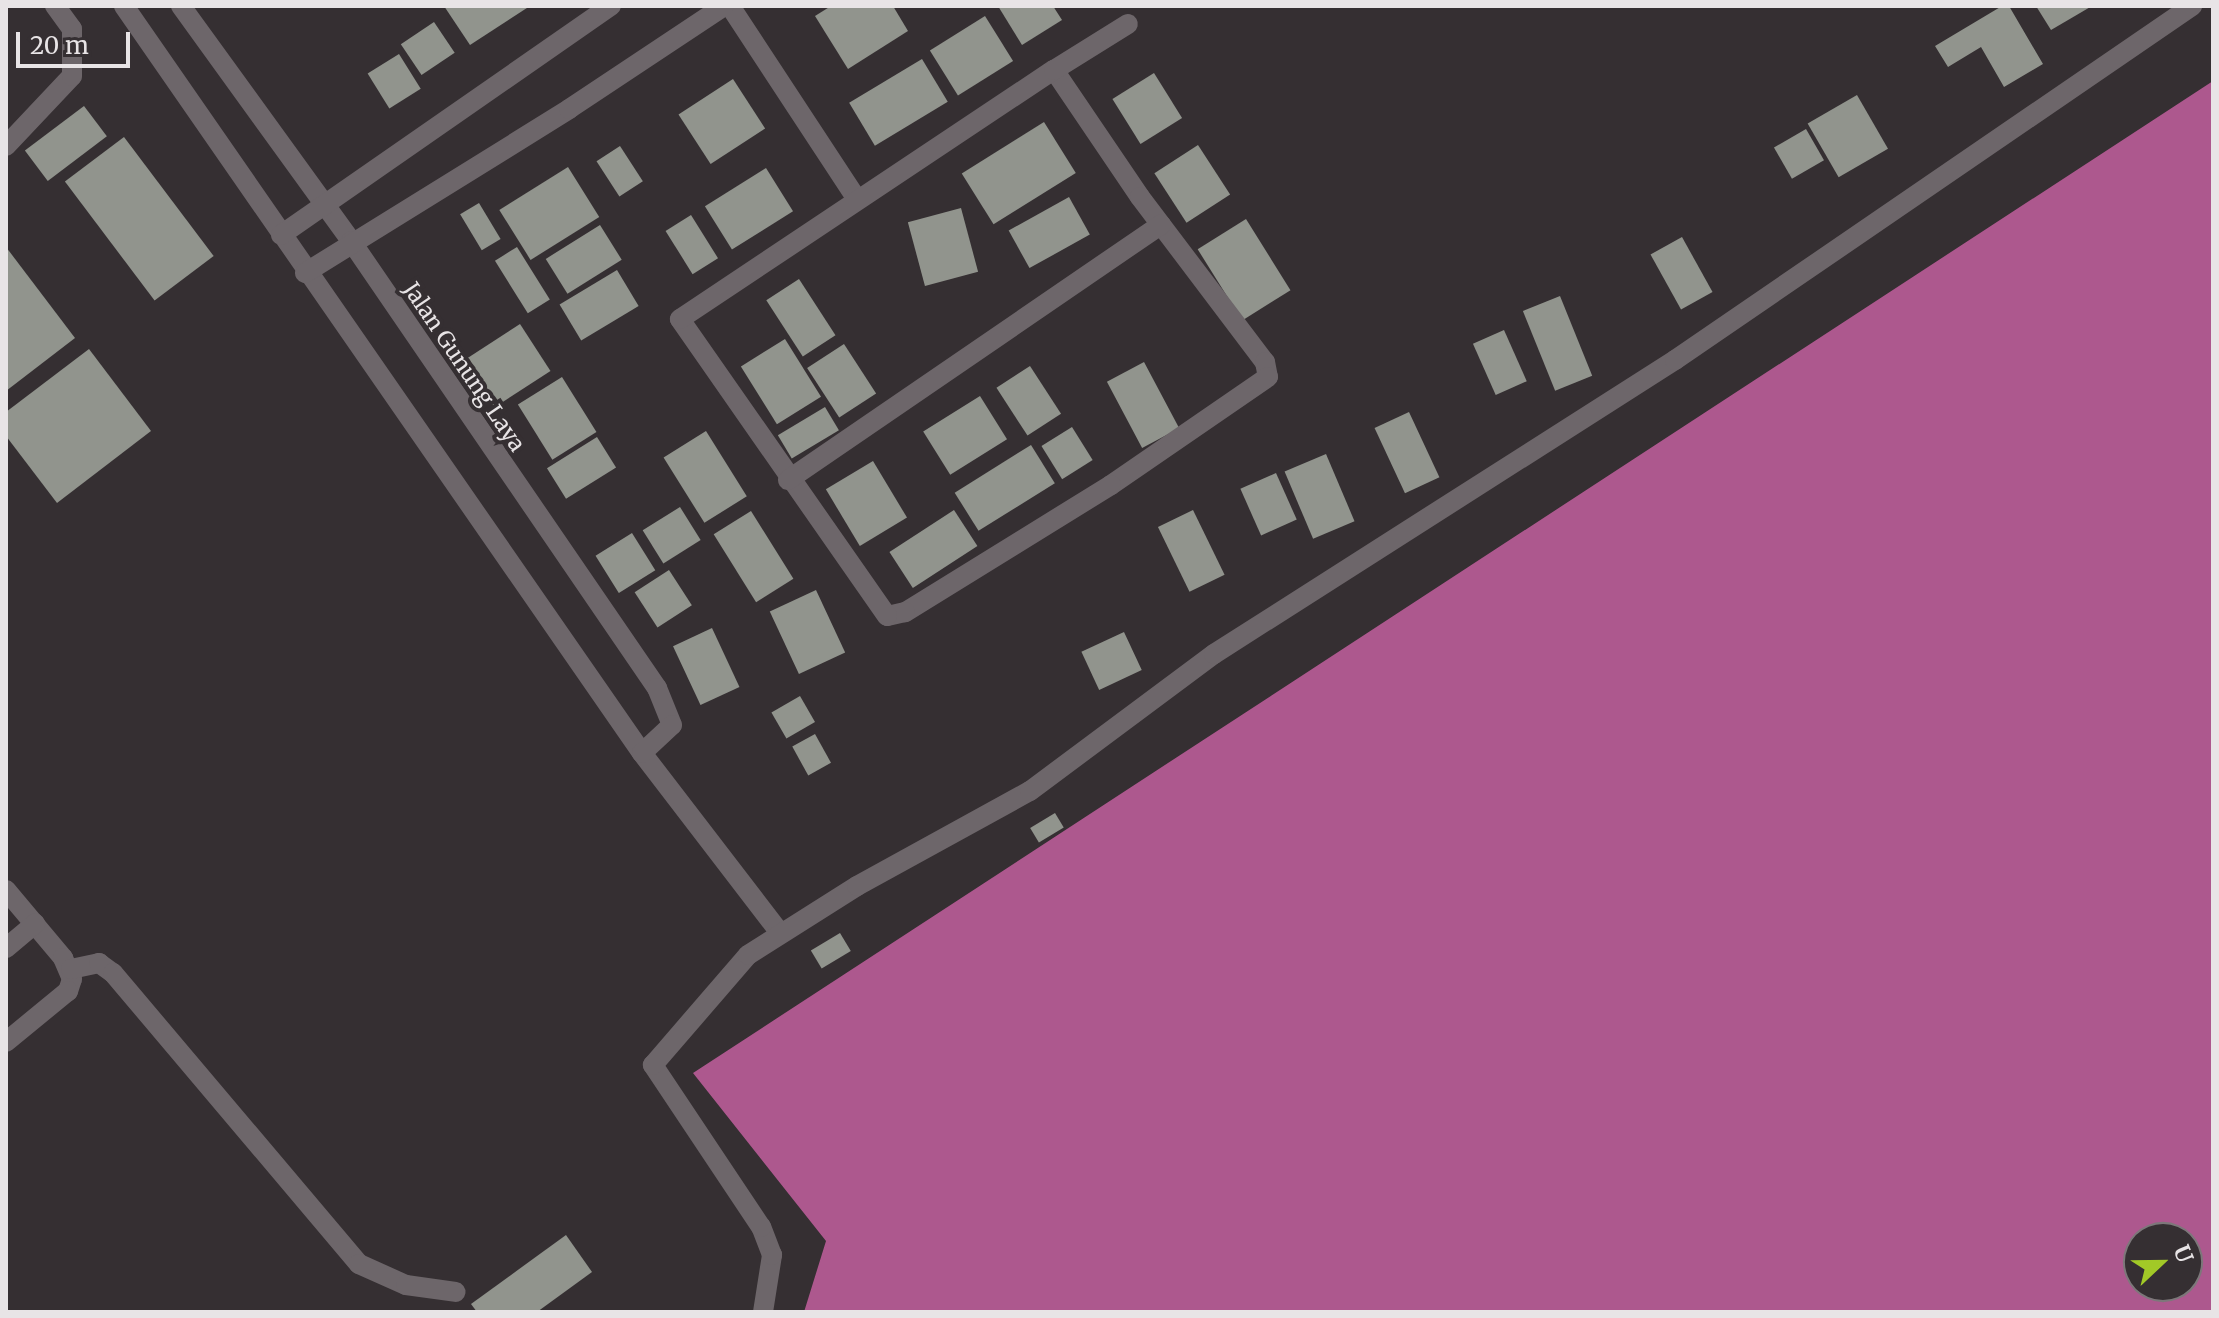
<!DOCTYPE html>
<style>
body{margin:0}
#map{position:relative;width:2219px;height:1318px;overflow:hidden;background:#352f32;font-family:Merriweather,serif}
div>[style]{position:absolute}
.water>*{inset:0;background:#ad588e}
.building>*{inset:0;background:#91948d;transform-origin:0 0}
.minor>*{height:20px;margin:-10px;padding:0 10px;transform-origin:10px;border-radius:10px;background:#6d666a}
span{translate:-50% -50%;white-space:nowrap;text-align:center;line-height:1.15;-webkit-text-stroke:8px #352f32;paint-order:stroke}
.street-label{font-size:22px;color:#e8e4e6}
.frame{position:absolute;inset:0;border:8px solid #e8e4e6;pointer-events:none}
.north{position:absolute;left:2123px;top:1222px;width:80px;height:80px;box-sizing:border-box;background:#352f32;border:2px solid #7d777a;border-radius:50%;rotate:68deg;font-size:22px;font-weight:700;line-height:32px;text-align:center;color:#e8e4e6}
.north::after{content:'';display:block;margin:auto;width:28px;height:36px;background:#a2c927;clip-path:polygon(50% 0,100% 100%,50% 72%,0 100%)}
.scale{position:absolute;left:16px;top:32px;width:114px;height:36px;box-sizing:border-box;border:4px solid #e8e4e6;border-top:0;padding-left:10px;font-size:24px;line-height:28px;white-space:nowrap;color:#e8e4e6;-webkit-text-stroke:6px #352f32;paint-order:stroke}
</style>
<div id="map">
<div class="water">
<i style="clip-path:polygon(evenodd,2213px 81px,2213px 1312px,804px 1312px,826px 1241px,693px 1073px,2213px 81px,2139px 1238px,2187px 1238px,2187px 1286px,2139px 1286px,2139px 1238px)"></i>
</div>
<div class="building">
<i style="clip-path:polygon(444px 6px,530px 6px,470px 45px)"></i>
<i style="clip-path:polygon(831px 6px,893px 6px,908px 31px,848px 69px,815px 16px)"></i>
<i style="clip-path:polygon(998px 6px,1053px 6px,1062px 20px,1022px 45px)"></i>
<i style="clip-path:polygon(2002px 6px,2009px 6px,2043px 64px,2004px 87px,1981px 47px,1948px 67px,1935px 46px)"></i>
<i style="clip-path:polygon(2036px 6px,2092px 6px,2051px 30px)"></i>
<i style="left:985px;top:16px;width:53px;height:65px;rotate:58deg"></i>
<i style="left:434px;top:22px;width:37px;height:40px;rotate:56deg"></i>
<i style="left:399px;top:54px;width:41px;height:37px;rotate:58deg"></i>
<i style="left:922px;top:59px;width:50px;height:85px;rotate:59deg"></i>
<i style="left:1154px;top:73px;width:53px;height:49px;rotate:58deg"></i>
<i style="left:733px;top:79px;width:59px;height:65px;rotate:57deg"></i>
<i style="left:1857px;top:95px;width:62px;height:57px;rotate:60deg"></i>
<i style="left:84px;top:106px;width:38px;height:74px;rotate:53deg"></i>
<i style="left:1044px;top:122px;width:60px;height:97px;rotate:58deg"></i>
<i style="left:1806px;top:129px;width:36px;height:37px;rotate:60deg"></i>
<i style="left:124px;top:137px;width:149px;height:74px;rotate:53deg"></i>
<i style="left:1198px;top:145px;width:59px;height:52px;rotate:57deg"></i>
<i style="left:620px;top:146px;width:42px;height:28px;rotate:57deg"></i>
<i style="left:568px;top:167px;width:59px;height:81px;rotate:58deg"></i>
<i style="left:766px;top:168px;width:51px;height:72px;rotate:58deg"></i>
<i style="left:1069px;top:197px;width:43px;height:69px;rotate:61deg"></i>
<i style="left:479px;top:203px;width:42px;height:22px;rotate:59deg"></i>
<i style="left:961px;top:208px;width:66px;height:55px;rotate:75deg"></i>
<i style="left:691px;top:215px;width:51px;height:30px;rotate:58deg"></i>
<i style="left:1246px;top:219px;width:84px;height:57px;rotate:58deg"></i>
<i style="left:600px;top:225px;width:41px;height:64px;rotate:58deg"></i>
<i style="left:1682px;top:237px;width:63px;height:36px;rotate:61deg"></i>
<i style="clip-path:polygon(6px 247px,75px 338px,6px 391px)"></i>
<i style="left:517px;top:247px;width:62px;height:26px;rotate:58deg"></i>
<i style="left:617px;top:270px;width:42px;height:67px;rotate:59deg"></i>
<i style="left:799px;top:279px;width:67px;height:39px;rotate:57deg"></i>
<i style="left:1560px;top:296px;width:86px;height:40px;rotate:68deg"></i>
<i style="left:520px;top:324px;width:56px;height:67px;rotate:57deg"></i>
<i style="left:1504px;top:330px;width:56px;height:34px;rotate:66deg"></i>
<i style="left:785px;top:339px;width:68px;height:52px;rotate:58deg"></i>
<i style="left:844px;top:344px;width:59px;height:44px;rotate:57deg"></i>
<i style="clip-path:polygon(89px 349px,151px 431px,57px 503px,6px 436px,6px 412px)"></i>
<i style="left:1144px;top:362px;width:75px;height:42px;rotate:62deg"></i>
<i style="left:1030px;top:366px;width:57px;height:40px;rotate:57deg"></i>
<i style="left:562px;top:377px;width:65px;height:52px;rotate:58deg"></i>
<i style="left:980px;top:396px;width:51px;height:67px;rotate:58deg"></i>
<i style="left:825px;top:407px;width:27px;height:55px;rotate:59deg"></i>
<i style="left:1409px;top:412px;width:72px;height:38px;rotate:65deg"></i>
<i style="left:1072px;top:427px;width:39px;height:36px;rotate:58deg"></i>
<i style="left:706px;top:431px;width:77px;height:50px;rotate:58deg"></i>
<i style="left:597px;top:437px;width:36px;height:59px;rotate:58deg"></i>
<i style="left:1031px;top:445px;width:45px;height:90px;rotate:58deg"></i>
<i style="left:1326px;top:454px;width:73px;height:45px;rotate:67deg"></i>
<i style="left:873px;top:461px;width:66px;height:55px;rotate:59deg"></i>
<i style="left:1276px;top:473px;width:51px;height:39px;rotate:66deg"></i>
<i style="left:680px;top:507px;width:39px;height:44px;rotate:58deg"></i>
<i style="left:954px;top:510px;width:43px;height:77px;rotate:57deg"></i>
<i style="left:1193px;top:510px;width:72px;height:39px;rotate:64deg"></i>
<i style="left:751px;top:511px;width:80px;height:44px;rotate:58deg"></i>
<i style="left:632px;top:533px;width:44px;height:43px;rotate:58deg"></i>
<i style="left:669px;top:570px;width:42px;height:41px;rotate:57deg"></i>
<i style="left:816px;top:590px;width:69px;height:51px;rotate:65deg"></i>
<i style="left:712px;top:628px;width:65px;height:43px;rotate:65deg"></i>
<i style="left:1124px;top:632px;width:42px;height:47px;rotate:65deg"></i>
<i style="left:800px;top:696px;width:30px;height:33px;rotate:60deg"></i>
<i style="left:815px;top:734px;width:33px;height:26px;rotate:61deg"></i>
<i style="left:1055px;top:813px;width:17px;height:29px;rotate:59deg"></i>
<i style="left:840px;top:933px;width:21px;height:34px;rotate:59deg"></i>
<i style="clip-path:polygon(566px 1235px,592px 1272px,537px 1312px,477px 1312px,471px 1304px)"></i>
</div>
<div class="minor">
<i style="left:124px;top:6px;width:909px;rotate:55.26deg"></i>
<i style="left:642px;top:753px;width:227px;rotate:52.5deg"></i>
<i style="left:181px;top:6px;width:290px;rotate:54.1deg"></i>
<i style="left:351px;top:241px;width:542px;rotate:55.61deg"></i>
<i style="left:657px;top:688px;width:40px;rotate:68deg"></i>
<i style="left:672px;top:725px;width:41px;rotate:137deg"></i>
<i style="left:730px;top:6px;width:230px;rotate:56.7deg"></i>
<i style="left:1054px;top:70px;width:153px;rotate:55.9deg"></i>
<i style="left:1140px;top:197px;width:207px;rotate:52.9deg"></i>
<i style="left:1265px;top:362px;width:15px;rotate:79deg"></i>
<i style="left:1268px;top:377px;width:191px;rotate:145.5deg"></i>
<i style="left:1111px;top:485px;width:242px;rotate:148.3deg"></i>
<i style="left:905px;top:612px;width:18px;rotate:167deg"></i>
<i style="left:887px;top:616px;width:362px;rotate:-124.9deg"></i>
<i style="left:680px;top:319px;width:449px;rotate:-33.7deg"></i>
<i style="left:1054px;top:70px;width:87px;rotate:-31.9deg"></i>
<i style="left:6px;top:146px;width:96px;rotate:-46.7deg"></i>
<i style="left:72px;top:76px;width:47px;rotate:-90deg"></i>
<i style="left:72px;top:29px;width:29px;rotate:-126deg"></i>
<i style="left:281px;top:235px;width:402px;rotate:-34.8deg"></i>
<i style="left:305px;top:273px;width:311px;rotate:-31.8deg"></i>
<i style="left:569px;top:109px;width:186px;rotate:-33.6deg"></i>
<i style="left:788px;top:480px;width:452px;rotate:-34.4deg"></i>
<i style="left:6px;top:890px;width:89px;rotate:50deg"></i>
<i style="left:63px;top:958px;width:23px;rotate:67deg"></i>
<i style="left:72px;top:979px;width:13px;rotate:108deg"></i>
<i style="left:68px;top:991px;width:80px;rotate:140.6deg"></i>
<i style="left:6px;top:948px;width:38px;rotate:-40deg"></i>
<i style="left:71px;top:969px;width:29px;rotate:-12deg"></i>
<i style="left:99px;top:963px;width:17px;rotate:36deg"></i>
<i style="left:113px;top:973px;width:381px;rotate:49.8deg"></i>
<i style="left:359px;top:1264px;width:51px;rotate:24.1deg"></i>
<i style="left:406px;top:1285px;width:50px;rotate:8deg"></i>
<i style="left:763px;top:1312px;width:58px;rotate:-81deg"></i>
<i style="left:772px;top:1255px;width:30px;rotate:-111deg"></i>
<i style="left:761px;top:1227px;width:195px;rotate:-123.7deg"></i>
<i style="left:653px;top:1065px;width:145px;rotate:-49.2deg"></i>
<i style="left:748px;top:955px;width:129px;rotate:-32.3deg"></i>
<i style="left:857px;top:886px;width:197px;rotate:-28.8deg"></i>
<i style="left:1030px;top:791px;width:229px;rotate:-36.7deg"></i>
<i style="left:1214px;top:654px;width:547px;rotate:-32.53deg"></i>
<i style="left:1675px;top:360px;width:627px;rotate:-34.4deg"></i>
</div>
<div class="street-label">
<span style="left:464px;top:367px;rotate:56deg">Jalan Gunung Laya</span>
</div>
<div class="frame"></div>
<div class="north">U</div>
<div class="scale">20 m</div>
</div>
